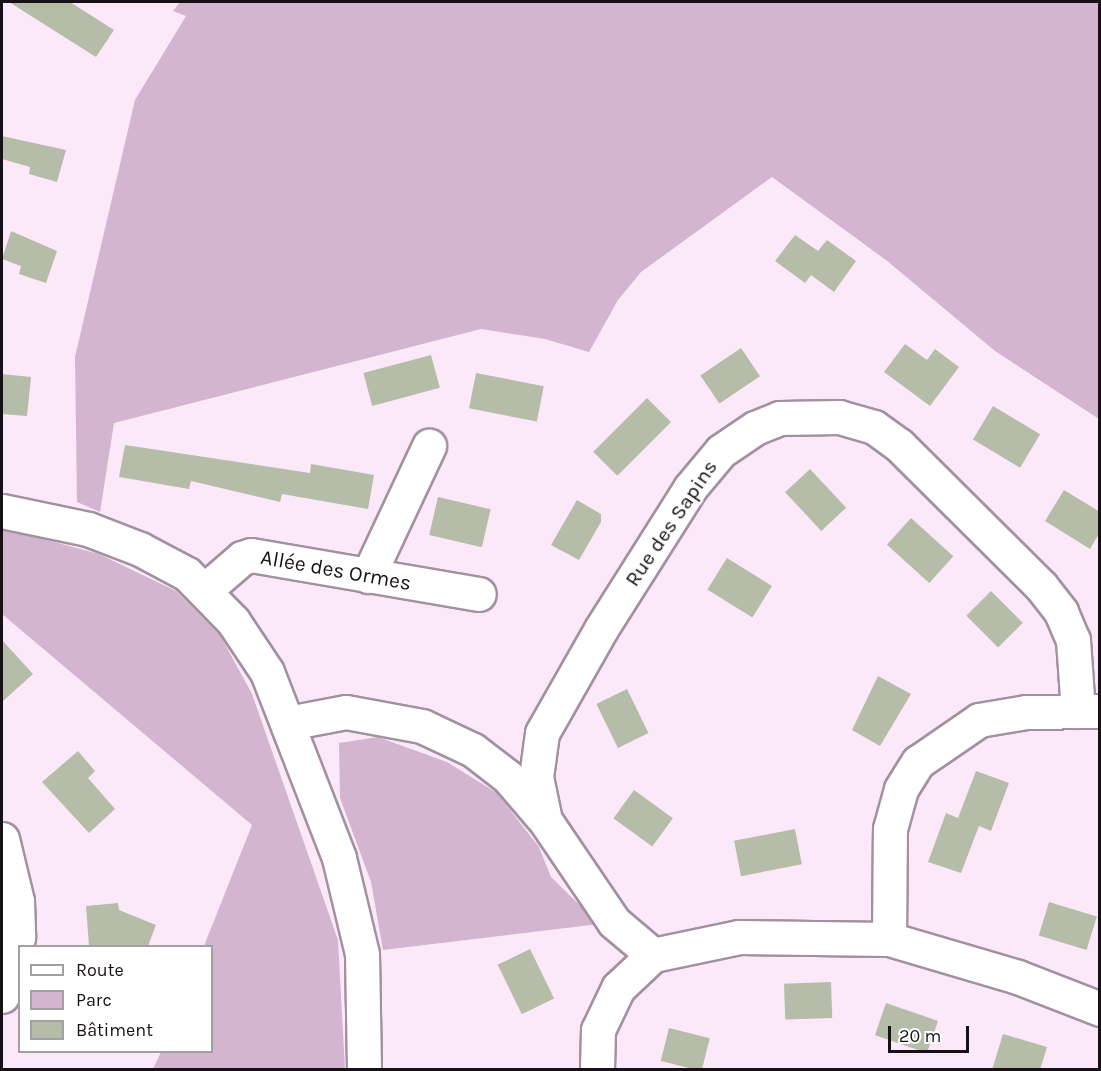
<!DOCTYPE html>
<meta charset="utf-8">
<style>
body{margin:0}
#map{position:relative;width:1101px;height:1071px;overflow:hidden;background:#fbe9f9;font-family:Karla,sans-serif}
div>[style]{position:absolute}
.green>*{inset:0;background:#d3b5d0}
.building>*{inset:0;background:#b5bca8;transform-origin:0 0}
.roads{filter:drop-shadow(2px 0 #a291a0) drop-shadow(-2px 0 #a291a0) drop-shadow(0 2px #a291a0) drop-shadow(0 -2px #a291a0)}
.minor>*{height:33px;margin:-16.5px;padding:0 16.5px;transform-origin:16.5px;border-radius:16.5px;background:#fff}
span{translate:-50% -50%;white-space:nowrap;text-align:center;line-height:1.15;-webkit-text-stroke:4.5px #fff;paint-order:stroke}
.street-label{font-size:21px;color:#171117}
.frame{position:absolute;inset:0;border:3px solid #171117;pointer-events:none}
.legend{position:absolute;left:18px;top:945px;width:195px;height:108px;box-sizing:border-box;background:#fff;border:2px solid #a2a0a2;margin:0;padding:8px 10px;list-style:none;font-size:18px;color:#171117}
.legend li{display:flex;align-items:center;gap:12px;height:30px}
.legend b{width:30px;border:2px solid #a2a0a2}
.scale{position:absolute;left:888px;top:1026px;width:81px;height:27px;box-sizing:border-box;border:3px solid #171117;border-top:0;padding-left:8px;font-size:18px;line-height:21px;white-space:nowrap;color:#171117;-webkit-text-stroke:4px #fff;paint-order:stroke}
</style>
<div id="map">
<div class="green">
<i style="clip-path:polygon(180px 2px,1099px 2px,1099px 419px,995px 351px,886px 260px,772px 177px,641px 272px,618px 300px,589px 352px,545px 339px,481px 329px,114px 423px,100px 512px,77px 502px,75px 357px,135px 100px,186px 16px,173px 11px)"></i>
<i style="clip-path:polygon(2px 528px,99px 554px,176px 591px,220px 635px,252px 694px,338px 940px,345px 1069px,153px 1069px,161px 1052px,212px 1052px,212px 946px,204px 946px,252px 825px,2px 614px)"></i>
<i style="clip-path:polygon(378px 737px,447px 762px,497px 793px,539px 847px,551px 877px,599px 924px,383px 950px,371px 882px,340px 798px,339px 743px)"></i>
</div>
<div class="building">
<i style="clip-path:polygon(9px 2px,70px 2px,114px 30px,96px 57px)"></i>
<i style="clip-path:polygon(2px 136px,66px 150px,57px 182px,29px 174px,30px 167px,2px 159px)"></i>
<i style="clip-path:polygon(11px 231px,57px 251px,46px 283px,19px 274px,21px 266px,2px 259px)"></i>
<i style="clip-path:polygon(795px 235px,818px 251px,827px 240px,856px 261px,834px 292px,811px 275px,805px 283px,775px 261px)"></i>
<i style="clip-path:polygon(905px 344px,927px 360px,935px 349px,959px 367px,930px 406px,884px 372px)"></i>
<i style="left:741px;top:348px;width:34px;height:49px;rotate:56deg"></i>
<i style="left:431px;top:355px;width:34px;height:70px;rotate:75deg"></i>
<i style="left:476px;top:373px;width:69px;height:36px;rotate:11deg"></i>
<i style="clip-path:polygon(2px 374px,31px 377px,27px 416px,2px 414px)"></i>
<i style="left:647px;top:398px;width:34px;height:76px;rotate:45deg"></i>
<i style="left:993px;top:406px;width:55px;height:39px;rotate:31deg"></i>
<i style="clip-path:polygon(125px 445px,310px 473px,311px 464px,374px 475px,368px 509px,282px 494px,280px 502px,191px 481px,189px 489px,119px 477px)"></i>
<i style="left:810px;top:469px;width:53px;height:34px;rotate:47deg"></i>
<i style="clip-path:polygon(1064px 490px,1100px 512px,1100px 532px,1090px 549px,1045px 521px)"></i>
<i style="left:438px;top:497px;width:54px;height:39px;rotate:13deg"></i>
<i style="clip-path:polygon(577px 500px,601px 514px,601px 522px,579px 560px,551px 545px)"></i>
<i style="left:911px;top:518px;width:57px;height:36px;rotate:42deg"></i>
<i style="left:727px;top:558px;width:53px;height:37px;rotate:32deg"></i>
<i style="left:991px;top:591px;width:45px;height:35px;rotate:45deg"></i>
<i style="clip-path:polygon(2px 640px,33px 674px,2px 702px)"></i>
<i style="clip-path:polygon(878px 676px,911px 694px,880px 746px,852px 730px)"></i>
<i style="left:627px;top:689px;width:49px;height:34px;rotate:64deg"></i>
<i style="clip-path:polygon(78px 751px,95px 771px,88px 778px,115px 809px,89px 833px,42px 782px)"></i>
<i style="clip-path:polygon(976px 771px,1009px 783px,991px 831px,979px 826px,961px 873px,928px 862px,946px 813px,958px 818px)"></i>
<i style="left:634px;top:790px;width:48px;height:35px;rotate:36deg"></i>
<i style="left:795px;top:829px;width:36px;height:62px;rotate:79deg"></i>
<i style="left:1049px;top:902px;width:50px;height:35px;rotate:17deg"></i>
<i style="clip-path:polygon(118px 903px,119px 910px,156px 925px,148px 946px,89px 946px,86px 906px)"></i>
<i style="left:530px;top:949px;width:55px;height:36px;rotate:64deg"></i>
<i style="left:831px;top:982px;width:36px;height:47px;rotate:88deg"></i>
<i style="left:886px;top:1003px;width:55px;height:34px;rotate:19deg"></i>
<i style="left:669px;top:1028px;width:42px;height:34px;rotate:14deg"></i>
<i style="clip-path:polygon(1003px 1034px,1047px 1047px,1040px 1070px,992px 1070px)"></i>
</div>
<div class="roads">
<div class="minor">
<i style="left:2px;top:511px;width:88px;rotate:11.8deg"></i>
<i style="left:88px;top:529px;width:56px;rotate:21deg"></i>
<i style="left:140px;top:549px;width:53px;rotate:28deg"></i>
<i style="left:187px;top:574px;width:66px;rotate:45.6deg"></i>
<i style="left:233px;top:621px;width:61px;rotate:56.3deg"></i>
<i style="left:267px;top:672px;width:199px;rotate:68.8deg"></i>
<i style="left:339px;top:858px;width:99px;rotate:76.5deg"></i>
<i style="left:362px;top:954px;width:116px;rotate:89deg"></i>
<i style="left:368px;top:576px;width:144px;rotate:-64.9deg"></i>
<i style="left:205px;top:590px;width:49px;rotate:-40.9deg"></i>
<i style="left:242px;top:558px;width:9px;rotate:-18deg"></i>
<i style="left:251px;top:555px;width:231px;rotate:9.7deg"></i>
<i style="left:288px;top:723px;width:59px;rotate:-10.7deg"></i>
<i style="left:346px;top:712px;width:77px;rotate:10.4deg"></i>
<i style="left:422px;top:726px;width:56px;rotate:25.2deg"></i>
<i style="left:473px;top:750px;width:44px;rotate:37.6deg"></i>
<i style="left:508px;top:777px;width:52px;rotate:49.6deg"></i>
<i style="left:2px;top:839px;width:64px;rotate:76.4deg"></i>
<i style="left:17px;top:901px;width:36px;rotate:88deg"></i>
<i style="left:18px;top:937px;width:61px;rotate:105.2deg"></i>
<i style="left:889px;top:939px;width:110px;rotate:-89.5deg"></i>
<i style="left:890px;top:829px;width:41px;rotate:-74.6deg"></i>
<i style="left:901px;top:789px;width:32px;rotate:-58deg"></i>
<i style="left:918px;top:762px;width:74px;rotate:-34.5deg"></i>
<i style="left:979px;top:720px;width:48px;rotate:-9.7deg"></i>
<i style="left:1026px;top:712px;width:74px;rotate:-0.8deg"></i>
<i style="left:653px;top:955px;width:51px;rotate:-139.8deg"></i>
<i style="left:614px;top:922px;width:123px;rotate:-124.1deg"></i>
<i style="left:545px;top:820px;width:44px;rotate:-101.8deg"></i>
<i style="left:536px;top:777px;width:44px;rotate:-82.2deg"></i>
<i style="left:542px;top:733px;width:120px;rotate:-60.4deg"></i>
<i style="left:601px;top:629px;width:167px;rotate:-57.7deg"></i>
<i style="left:690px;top:488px;width:48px;rotate:-50deg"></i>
<i style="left:721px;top:451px;width:41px;rotate:-34.1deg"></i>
<i style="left:755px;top:428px;width:27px;rotate:-22deg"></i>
<i style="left:780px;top:418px;width:59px;rotate:-1deg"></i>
<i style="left:839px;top:417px;width:36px;rotate:16deg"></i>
<i style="left:874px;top:427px;width:31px;rotate:36deg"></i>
<i style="left:899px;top:445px;width:200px;rotate:44.8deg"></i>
<i style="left:1041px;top:586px;width:33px;rotate:52deg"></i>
<i style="left:1061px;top:612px;width:30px;rotate:67deg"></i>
<i style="left:1073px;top:640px;width:71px;rotate:86deg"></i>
<i style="left:653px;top:955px;width:88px;rotate:-11.8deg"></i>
<i style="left:739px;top:937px;width:150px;rotate:0.8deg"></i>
<i style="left:889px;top:939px;width:134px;rotate:16.4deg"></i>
<i style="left:1018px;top:977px;width:88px;rotate:21.3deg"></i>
<i style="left:597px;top:1070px;width:40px;rotate:-88.6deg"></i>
<i style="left:598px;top:1030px;width:47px;rotate:-64.5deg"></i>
<i style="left:618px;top:988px;width:48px;rotate:-43.3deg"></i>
</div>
</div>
<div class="street-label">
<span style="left:671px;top:523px;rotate:-56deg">Rue des Sapins</span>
<span style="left:336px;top:570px;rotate:10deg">Allée des Ormes</span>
</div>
<div class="frame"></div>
<ul class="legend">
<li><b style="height:8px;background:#fff"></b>Route</li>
<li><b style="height:16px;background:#d3b5d0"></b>Parc</li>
<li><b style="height:16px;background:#b5bca8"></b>Bâtiment</li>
</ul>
<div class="scale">20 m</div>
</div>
